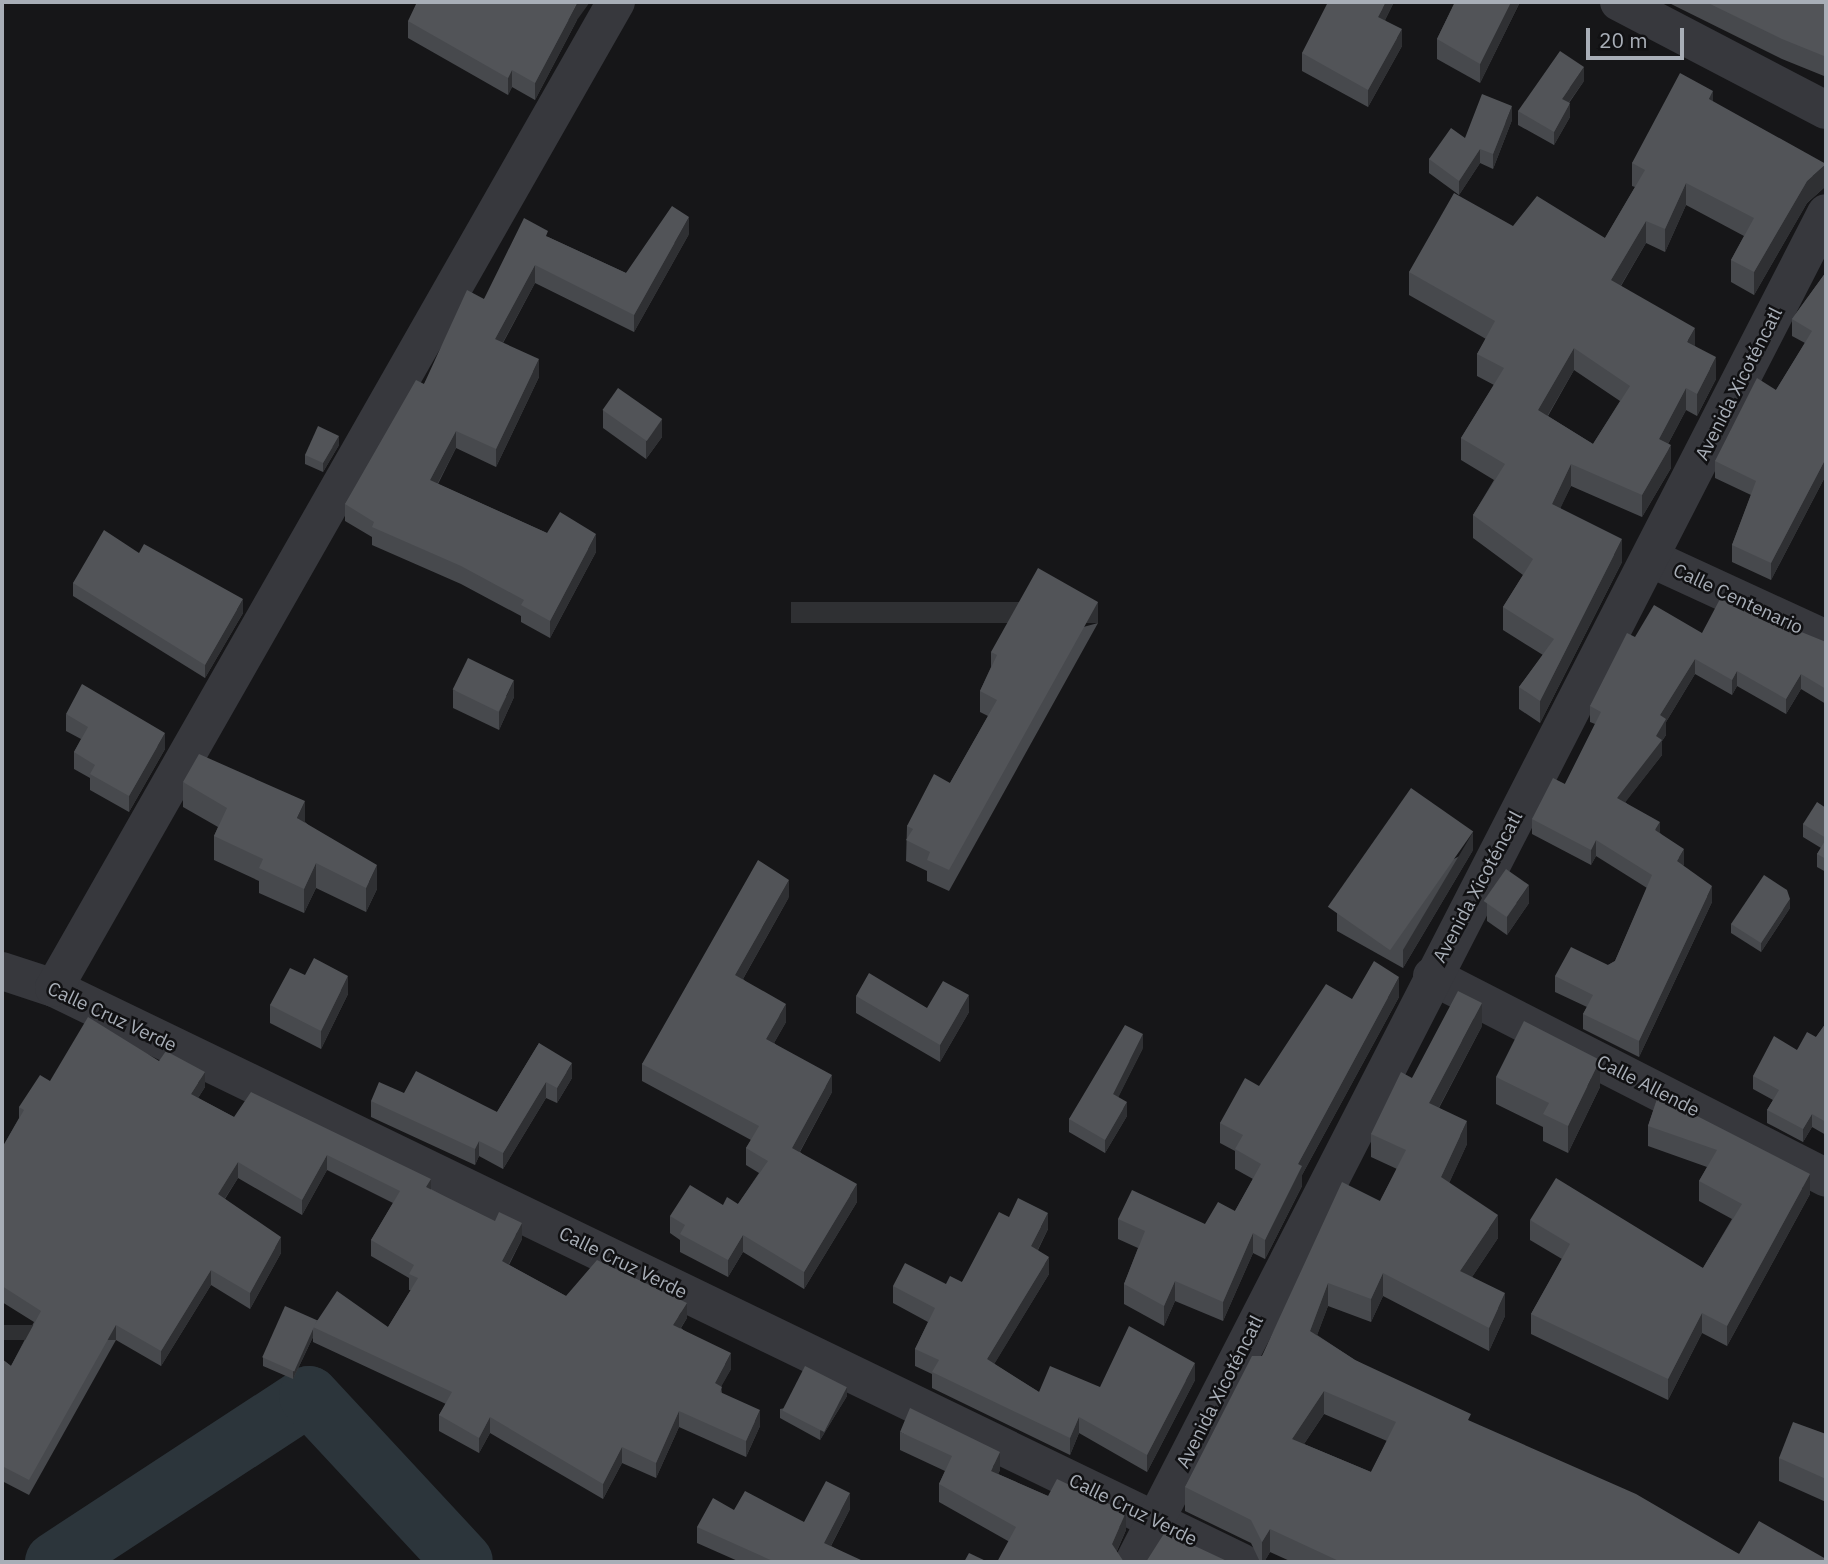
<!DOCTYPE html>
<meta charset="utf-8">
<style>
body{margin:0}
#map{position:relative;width:1828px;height:1564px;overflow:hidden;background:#161618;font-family:"IBM Plex Sans",sans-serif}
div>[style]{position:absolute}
.river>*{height:60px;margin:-30px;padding:0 30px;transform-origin:30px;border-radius:30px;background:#2c353b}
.minor>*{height:38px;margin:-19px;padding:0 19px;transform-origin:19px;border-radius:19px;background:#37383d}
.wall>*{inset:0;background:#47494d}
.shaded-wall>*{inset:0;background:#2f3033;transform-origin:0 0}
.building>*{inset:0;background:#525458;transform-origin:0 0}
span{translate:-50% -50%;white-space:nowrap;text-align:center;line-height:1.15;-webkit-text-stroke:5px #111113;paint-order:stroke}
.street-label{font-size:19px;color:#a8aeb7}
.frame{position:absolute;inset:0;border:4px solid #a8aeb7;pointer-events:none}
.scale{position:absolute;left:1586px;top:28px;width:98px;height:32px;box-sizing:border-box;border:4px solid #a8aeb7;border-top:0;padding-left:9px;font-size:21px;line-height:24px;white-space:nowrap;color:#a8aeb7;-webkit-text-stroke:5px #111113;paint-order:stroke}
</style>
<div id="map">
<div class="river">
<i style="left:55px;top:1562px;width:303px;rotate:-33.2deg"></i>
<i style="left:309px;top:1396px;width:226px;rotate:47.1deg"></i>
</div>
<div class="minor">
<i style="left:1619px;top:2px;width:233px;rotate:27.6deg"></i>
<i style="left:1650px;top:558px;width:194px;rotate:24.7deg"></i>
<i style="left:2px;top:971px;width:55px;rotate:18.1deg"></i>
<i style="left:54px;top:988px;width:1319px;rotate:25.81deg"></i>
<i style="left:1432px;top:976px;width:443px;rotate:27.1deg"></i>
<i style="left:54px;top:988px;width:1135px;rotate:-60.32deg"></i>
<i style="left:1134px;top:1562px;width:1516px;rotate:-62.84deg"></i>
</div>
<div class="wall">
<i style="clip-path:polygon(1394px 2px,1385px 20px,1402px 46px,1368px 107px,1302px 71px,1302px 53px)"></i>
<i style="clip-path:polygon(1455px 2px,1520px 2px,1480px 83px,1437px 59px,1437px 39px)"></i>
<i style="clip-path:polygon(1667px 2px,1826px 2px,1824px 76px,1782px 59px)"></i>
<i style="clip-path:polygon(577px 20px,535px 100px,512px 87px,508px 95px,408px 38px,408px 21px)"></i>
<i style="clip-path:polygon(1584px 81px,1569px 103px,1570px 117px,1554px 145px,1518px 125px,1518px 111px)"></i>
<i style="clip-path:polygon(evenodd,1713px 102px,1826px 186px,1807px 203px,1754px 295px,1731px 282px,1731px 260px,1744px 236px,1686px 205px,1665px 252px,1646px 243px,1621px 286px,1695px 346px,1716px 379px,1697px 416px,1686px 410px,1668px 444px,1671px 468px,1642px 517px,1571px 486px,1560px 508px,1622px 562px,1540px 723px,1519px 709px,1519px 687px,1543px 655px,1503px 630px,1503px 607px,1523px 575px,1473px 538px,1473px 515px,1494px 480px,1461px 460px,1461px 438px,1494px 385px,1477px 376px,1477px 354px,1486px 339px,1409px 295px,1409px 272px,1513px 226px,1605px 238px,1635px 187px,1632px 186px,1632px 163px,1713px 102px,1574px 370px,1620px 401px,1593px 444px,1548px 416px,1574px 370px)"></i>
<i style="clip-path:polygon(1512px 120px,1493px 169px,1480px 163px,1459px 195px,1429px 173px,1429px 159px,1465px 138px)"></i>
<i style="clip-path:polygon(689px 234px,634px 332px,535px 283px,503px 343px,539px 377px,496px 467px,456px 448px,438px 484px,547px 533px,596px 552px,550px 638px,521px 622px,521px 616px,461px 584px,372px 545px,372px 537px,345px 521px,345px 504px,424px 384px,484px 299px,548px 237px,626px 273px)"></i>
<i style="clip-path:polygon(1826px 272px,1826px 475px,1771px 580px,1732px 562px,1732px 545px,1751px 495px,1715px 478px,1715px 461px,1776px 390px,1805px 343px,1792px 336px,1792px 319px)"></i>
<i style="clip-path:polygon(603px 410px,662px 437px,646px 459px,603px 428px)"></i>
<i style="clip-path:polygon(339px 445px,323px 472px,305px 464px,305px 455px)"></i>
<i style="clip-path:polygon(139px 553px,243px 613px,205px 678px,73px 596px,73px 583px)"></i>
<i style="clip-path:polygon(1098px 623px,949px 891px,927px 881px,927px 871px,906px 861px,907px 826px,950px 783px,988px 716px,980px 712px,980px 691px,991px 667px,991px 652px)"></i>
<i style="clip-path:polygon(1702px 633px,1826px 642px,1826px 704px,1801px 689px,1786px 714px,1737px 686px,1732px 695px,1695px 674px,1666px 722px,1666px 735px,1662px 741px,1662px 755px,1625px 802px,1660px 833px,1684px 864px,1683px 866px,1712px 902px,1639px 1057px,1583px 1029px,1583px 1014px,1587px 1007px,1555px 992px,1555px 976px,1608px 965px,1615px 961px,1647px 888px,1596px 856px,1591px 865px,1532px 834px,1532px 819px,1565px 784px,1595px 724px,1590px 722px,1590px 706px,1635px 637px)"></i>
<i style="clip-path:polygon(453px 690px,514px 697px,499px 730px,453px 708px)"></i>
<i style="clip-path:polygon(66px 714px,165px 749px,129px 812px,90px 790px,90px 778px,74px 769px,74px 752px,81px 739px,66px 731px)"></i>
<i style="clip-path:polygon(183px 782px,305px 822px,377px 889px,366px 912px,316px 888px,304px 913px,259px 893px,259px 881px,214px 860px,214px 836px,218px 827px,183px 807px)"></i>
<i style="clip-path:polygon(1826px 808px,1826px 872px,1817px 867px,1817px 854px,1821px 848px,1803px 837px,1803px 824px)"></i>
<i style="clip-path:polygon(1473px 850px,1403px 968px,1337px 931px,1337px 913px)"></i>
<i style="clip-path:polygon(789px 897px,743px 979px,786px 1022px,774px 1043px,832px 1092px,800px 1152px,857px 1202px,804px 1289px,743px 1252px,728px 1277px,680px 1252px,680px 1240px,670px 1233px,670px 1216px,723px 1205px,738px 1204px,759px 1173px,746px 1165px,746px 1148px,751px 1140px,642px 1081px,642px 1064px)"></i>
<i style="clip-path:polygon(1487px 903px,1529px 903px,1507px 935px,1487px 921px)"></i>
<i style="clip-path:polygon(1790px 908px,1761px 952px,1731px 933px,1731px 924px)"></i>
<i style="clip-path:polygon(305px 975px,348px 994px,321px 1049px,270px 1023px,270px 1005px)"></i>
<i style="clip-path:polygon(856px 996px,927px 1008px,969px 1012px,940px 1062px,856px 1013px)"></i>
<i style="clip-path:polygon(1399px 997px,1302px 1175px,1302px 1186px,1265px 1259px,1253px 1253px,1223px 1321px,1175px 1301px,1164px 1326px,1124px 1304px,1124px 1284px,1138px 1248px,1118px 1239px,1118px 1219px,1205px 1224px,1235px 1211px,1253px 1179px,1235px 1169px,1235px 1151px,1220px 1143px,1220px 1123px,1352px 999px)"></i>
<i style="clip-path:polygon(1826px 1023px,1826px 1135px,1812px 1127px,1803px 1142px,1767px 1123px,1767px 1110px,1773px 1100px,1753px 1089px,1753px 1076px,1797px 1050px,1816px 1037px)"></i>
<i style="clip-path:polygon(evenodd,1482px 1026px,1439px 1108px,1467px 1144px,1449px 1183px,1498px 1238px,1472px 1277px,1505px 1316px,1489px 1351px,1383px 1296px,1371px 1322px,1328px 1306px,1317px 1335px,1355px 1360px,1471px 1422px,1739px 1554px,1826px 1562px,1292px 1562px,1270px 1552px,1264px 1562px,1260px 1562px,1251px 1543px,1185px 1511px,1185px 1487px,1262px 1356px,1380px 1201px,1397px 1169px,1371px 1157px,1371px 1134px,1412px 1078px,1482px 1026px,1324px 1414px,1387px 1441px,1371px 1472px,1304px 1444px,1324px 1414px)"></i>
<i style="clip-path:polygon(539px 1043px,572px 1078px,557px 1103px,546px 1098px,503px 1169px,479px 1156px,475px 1165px,371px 1117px,371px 1101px,404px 1093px,497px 1112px)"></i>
<i style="clip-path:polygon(1143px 1048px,1118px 1097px,1127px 1116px,1105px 1153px,1069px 1132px,1069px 1119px)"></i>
<i style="clip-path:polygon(159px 1061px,205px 1087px,198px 1098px,234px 1117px,431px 1189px,522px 1239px,509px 1265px,566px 1296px,687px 1318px,681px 1328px,731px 1369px,721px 1386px,722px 1394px,760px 1426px,746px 1457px,679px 1427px,656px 1478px,622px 1463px,603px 1499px,490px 1433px,479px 1453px,439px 1431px,439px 1415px,446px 1404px,313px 1342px,313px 1337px,293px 1379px,263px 1366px,263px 1357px,317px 1320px,388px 1327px,411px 1290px,409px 1290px,409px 1278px,371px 1256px,371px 1240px,393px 1203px,327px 1170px,302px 1215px,238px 1178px,225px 1199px,281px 1253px,250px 1309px,211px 1285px,161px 1366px,116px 1340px,29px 1495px,2px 1481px,2px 1359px,11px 1366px,34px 1322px,2px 1302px,2px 1148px,19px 1118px,19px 1107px)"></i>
<i style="clip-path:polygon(1496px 1077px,1600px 1087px,1568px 1153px,1543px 1141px,1543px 1127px,1496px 1104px)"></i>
<i style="clip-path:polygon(1658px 1096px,1810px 1194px,1727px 1346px,1702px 1333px,1668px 1400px,1531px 1334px,1531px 1314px,1562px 1259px,1530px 1240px,1530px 1220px,1703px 1268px,1732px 1219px,1699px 1201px,1699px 1181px,1707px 1167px,1648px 1146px,1648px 1126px)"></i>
<i style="clip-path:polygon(1009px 1217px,1048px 1229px,1038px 1250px,1049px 1274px,994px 1364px,1039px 1392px,1195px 1380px,1147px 1472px,1079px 1433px,1070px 1455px,932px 1388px,932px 1374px,915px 1366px,915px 1349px,928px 1322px,893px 1303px,893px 1286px,946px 1284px,962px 1282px)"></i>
<i style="clip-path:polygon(847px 1396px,820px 1440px,780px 1418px,780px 1409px)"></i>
<i style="clip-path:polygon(900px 1432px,1000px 1470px,998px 1474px,1126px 1530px,1117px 1551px,1008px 1541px,939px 1502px,939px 1484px,945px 1471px,900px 1450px)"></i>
<i style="clip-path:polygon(1826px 1434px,1826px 1502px,1779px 1481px,1779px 1458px)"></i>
<i style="clip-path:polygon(850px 1509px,831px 1546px,861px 1562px,740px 1562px,697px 1543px,697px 1527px,734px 1510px,804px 1522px)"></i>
</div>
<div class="shaded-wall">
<i style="clip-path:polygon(578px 2px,590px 2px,577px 20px,535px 100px,535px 83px)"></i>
<i style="clip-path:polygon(1386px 2px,1394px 2px,1378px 34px,1378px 17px)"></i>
<i style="clip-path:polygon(1511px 2px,1520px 2px,1480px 83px,1480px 64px)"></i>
<i style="clip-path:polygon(1402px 29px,1402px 46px,1368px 107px,1368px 90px)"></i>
<i style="clip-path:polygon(1826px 53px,1826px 72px,1824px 76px,1824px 56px)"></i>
<i style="clip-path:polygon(1584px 67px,1584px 81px,1562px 112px,1562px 99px)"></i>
<i style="clip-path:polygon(512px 70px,512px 87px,508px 95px,508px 78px)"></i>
<i style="clip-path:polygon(1713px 91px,1713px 113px,1709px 99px)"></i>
<i style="clip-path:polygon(1570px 103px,1570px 117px,1554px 145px,1554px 132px)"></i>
<i style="clip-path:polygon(1512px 106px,1512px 120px,1493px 169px,1493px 154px)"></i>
<i style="clip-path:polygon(1480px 149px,1480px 163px,1459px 195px,1459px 181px)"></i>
<i style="clip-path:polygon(1826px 164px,1826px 186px,1807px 203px,1754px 295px,1754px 272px,1807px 181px)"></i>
<i style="clip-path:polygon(1686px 183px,1686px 205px,1665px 252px,1665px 229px)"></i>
<i style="clip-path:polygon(689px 217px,689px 234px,634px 332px,634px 315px)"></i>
<i style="clip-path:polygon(1646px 221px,1646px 243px,1611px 302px,1611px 280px)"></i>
<i style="clip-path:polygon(535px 265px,535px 283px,495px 357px,495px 339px)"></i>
<i style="clip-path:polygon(1695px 328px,1695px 350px,1687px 342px)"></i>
<i style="clip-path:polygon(1574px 348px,1574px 370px,1538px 432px,1538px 410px)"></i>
<i style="clip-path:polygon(1716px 357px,1716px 379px,1697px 416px,1697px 394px)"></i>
<i style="clip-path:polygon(539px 359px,539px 377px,496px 467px,496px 449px)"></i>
<i style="clip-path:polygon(1686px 388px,1686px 410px,1659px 461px,1659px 439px)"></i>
<i style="clip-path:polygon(662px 419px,662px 437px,646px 459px,646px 441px)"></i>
<i style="clip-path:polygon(456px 431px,456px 448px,430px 498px,430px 480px)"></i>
<i style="clip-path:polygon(339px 436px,339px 445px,323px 472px,323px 463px)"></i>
<i style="clip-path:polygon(1671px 445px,1671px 468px,1642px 517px,1642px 495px)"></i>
<i style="clip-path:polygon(1826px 458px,1826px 475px,1771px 580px,1771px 563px)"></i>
<i style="clip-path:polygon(1571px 464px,1571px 486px,1552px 526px,1552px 504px)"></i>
<i style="clip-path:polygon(596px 534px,596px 552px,550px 638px,550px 621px)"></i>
<i style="clip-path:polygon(1622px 539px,1622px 562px,1540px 723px,1540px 701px)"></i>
<i style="clip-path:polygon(243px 599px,243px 613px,205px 678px,205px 665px)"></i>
<i style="left:1098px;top:602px;width:21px;height:307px;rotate:90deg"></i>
<i style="clip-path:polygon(1695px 659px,1695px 674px,1666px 722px,1666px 735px,1662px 741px,1662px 755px,1617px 813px,1617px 798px,1656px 736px,1660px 715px)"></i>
<i style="clip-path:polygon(1737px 671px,1737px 686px,1732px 695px,1732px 680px)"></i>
<i style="clip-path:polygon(1801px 674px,1801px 689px,1786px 714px,1786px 699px)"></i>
<i style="clip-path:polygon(514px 680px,514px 697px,499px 730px,499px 712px)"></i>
<i style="clip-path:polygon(165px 733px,165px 749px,129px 812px,129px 796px)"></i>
<i style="clip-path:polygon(305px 801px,305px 825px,297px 818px)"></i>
<i style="clip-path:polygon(1660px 822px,1660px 837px,1655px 830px)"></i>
<i style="clip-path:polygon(1473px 832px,1473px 850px,1403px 968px,1403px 950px)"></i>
<i style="clip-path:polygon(1596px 840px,1596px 856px,1591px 865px,1591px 850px)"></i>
<i style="clip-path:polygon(1684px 849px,1684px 864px,1677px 877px,1677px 861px)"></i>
<i style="clip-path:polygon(316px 863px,316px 888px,304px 913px,304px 889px)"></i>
<i style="clip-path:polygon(377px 865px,377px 889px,366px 912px,366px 888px)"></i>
<i style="clip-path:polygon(789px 880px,789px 897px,735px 993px,735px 975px)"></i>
<i style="clip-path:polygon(1529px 885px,1529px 903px,1507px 935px,1507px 917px)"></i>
<i style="clip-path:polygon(1712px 886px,1712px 902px,1639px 1057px,1639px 1041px)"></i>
<i style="clip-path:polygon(1790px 899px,1790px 908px,1761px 952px,1761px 943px)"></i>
<i style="clip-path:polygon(348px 976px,348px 994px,321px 1049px,321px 1031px)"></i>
<i style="clip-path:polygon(1399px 977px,1399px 997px,1302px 1175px,1302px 1186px,1265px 1259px,1265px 1240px,1298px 1164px)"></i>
<i style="clip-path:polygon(969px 995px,969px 1012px,940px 1062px,940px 1045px)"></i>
<i style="clip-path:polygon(1482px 1003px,1482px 1026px,1429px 1126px,1429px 1103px)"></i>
<i style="clip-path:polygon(786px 1004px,786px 1022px,766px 1057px,766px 1039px)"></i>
<i style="clip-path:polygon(1143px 1034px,1143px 1048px,1113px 1108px,1113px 1094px)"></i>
<i style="clip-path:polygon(1600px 1060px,1600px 1087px,1568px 1153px,1568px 1126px)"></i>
<i style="clip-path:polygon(572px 1063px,572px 1078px,557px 1103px,557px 1088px)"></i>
<i style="clip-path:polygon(205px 1072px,205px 1087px,191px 1109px,191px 1094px)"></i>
<i style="clip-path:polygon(832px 1075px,832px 1092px,792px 1166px,792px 1148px)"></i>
<i style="clip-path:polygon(546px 1082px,546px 1098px,503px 1169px,503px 1153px)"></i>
<i style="clip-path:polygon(1127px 1102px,1127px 1116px,1105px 1153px,1105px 1140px)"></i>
<i style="clip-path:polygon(1812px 1114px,1812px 1127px,1803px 1142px,1803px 1129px)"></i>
<i style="clip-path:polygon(1467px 1121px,1467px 1144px,1441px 1201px,1441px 1177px)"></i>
<i style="clip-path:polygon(479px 1141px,479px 1156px,475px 1165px,475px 1149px)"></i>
<i style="clip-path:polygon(327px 1155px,327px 1170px,302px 1215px,302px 1200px)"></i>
<i style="clip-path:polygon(238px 1162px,238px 1178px,218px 1209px,218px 1194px)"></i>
<i style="clip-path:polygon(1810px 1174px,1810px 1194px,1727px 1346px,1727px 1326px)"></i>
<i style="clip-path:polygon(431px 1179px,431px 1195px,426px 1187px)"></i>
<i style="clip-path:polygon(857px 1184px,857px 1202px,804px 1289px,804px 1272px)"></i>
<i style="clip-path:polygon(1048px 1213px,1048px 1229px,1031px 1263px,1031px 1246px)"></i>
<i style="clip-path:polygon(1498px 1215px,1498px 1238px,1460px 1295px,1460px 1271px)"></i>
<i style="clip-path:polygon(522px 1223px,522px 1239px,502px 1277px,502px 1261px)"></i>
<i style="clip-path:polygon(1253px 1233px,1253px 1253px,1223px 1321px,1223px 1302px)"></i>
<i style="clip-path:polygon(743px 1235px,743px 1252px,728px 1277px,728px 1260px)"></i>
<i style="clip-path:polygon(281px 1237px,281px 1253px,250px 1309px,250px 1293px)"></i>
<i style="clip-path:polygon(1049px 1257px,1049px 1274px,987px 1376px,987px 1359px)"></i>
<i style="clip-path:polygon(211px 1270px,211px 1285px,161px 1366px,161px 1351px)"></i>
<i style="clip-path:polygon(1383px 1273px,1383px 1296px,1371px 1322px,1371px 1299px)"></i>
<i style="clip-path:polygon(1175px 1281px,1175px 1301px,1164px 1326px,1164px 1306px)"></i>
<i style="clip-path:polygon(1328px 1283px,1328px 1306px,1310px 1354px,1310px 1331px)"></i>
<i style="clip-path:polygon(1505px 1293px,1505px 1316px,1489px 1351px,1489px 1328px)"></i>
<i style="clip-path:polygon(687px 1303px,687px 1318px,673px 1340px,673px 1325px)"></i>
<i style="clip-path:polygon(1702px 1313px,1702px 1333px,1668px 1400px,1668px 1379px)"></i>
<i style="left:116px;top:1325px;width:15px;height:178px;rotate:90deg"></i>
<i style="clip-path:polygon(313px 1328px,313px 1337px,293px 1379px,293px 1370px)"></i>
<i style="clip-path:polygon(731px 1353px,731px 1369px,715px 1398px,715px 1383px)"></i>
<i style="clip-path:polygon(1195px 1363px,1195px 1380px,1147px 1472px,1147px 1455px)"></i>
<i style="clip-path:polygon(847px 1387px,847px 1396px,820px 1440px,820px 1431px)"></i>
<i style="clip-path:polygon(1324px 1391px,1324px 1414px,1292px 1462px,1292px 1439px)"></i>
<i style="clip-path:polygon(760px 1410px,760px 1426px,746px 1457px,746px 1441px)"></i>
<i style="clip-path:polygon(679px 1411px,679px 1427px,656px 1478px,656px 1463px)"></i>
<i style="clip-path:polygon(490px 1417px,490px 1433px,479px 1453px,479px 1438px)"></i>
<i style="clip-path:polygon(1079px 1417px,1079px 1433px,1070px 1455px,1070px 1438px)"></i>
<i style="clip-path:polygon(622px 1447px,622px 1463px,603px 1499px,603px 1484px)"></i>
<i style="clip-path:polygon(1000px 1452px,1000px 1470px,991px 1489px,991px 1471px)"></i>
<i style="clip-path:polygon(850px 1493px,850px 1509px,824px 1559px,824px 1543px)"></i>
<i style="clip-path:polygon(1126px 1512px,1126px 1530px,1112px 1562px,1112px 1544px)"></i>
<i style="clip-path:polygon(1270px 1529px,1270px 1552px,1264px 1562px,1262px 1562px,1262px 1542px)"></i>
</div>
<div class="building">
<i style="clip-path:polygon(417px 2px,578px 2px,535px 83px,512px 70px,508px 78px,408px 21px)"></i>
<i style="clip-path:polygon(1328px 2px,1386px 2px,1378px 17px,1402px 29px,1368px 90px,1302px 53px)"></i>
<i style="clip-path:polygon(1455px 2px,1511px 2px,1480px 64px,1437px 39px)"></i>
<i style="clip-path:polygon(1706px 2px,1826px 2px,1826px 53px,1824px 56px,1782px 39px)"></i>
<i style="clip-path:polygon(1560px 51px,1584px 67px,1562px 99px,1570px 103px,1554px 132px,1518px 111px)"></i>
<i style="clip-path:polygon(evenodd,1680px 73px,1713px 91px,1709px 99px,1826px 164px,1807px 181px,1754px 272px,1731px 260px,1754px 218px,1686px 183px,1665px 229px,1646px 221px,1611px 280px,1695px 328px,1687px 342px,1716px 357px,1697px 394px,1686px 388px,1659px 439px,1671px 445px,1642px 495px,1571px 464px,1552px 504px,1622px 539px,1540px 701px,1519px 687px,1554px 639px,1503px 607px,1533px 559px,1473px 515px,1505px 464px,1461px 438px,1504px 368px,1477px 354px,1495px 321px,1409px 272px,1454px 193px,1513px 226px,1537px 196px,1605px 238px,1645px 170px,1632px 163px,1680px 73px,1574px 348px,1630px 386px,1593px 444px,1538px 410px,1574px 348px)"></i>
<i style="clip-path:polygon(1482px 94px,1512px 106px,1493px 154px,1480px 149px,1459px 181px,1429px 159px,1451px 128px,1465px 138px)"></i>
<i style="clip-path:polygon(672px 206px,689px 217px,634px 315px,535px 265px,495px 339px,539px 359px,496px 449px,456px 431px,430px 480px,547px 533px,560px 512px,596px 534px,550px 621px,521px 605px,524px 600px,461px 566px,372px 527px,374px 522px,345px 504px,416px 380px,424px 384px,467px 290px,484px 299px,524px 218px,548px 231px,546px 236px,626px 273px)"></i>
<i style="clip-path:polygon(1826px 272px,1826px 458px,1771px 563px,1732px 545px,1756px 481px,1715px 461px,1757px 378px,1776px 390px,1812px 331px,1792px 319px)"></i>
<i style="left:618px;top:388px;width:54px;height:27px;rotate:35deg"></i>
<i style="clip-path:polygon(318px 426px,339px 436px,323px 463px,305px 455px)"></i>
<i style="clip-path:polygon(104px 530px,139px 553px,144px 544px,243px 599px,205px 665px,73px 583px)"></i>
<i style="clip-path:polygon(1038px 568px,1098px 602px,949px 870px,927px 860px,930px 852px,906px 840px,913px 829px,907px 826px,934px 774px,950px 783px,997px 700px,980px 691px,997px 655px,991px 652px)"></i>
<i style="clip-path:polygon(1720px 599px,1826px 642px,1826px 689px,1801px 674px,1786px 699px,1737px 671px,1732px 680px,1695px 659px,1660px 715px,1666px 719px,1656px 736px,1662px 740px,1617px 798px,1660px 822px,1655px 830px,1684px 849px,1677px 861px,1712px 886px,1639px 1041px,1583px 1014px,1593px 995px,1555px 976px,1571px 947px,1608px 965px,1615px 961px,1652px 875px,1596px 840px,1591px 850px,1532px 819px,1553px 778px,1565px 784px,1601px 712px,1590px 706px,1627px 633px,1635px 637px,1654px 605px,1702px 633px)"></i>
<i style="left:468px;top:658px;width:51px;height:35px;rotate:26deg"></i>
<i style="clip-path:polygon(82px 684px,165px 733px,129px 796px,90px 774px,95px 765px,74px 752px,88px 727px,66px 714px)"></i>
<i style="clip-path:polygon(199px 754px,305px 801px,297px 818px,377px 865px,366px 888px,316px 863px,304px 889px,259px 868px,263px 859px,214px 836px,227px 808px,183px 782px)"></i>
<i style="left:1411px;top:788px;width:76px;height:145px;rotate:35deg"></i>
<i style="clip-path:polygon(1817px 802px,1826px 808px,1826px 838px,1803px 824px)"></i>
<i style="clip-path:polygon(1826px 839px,1826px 859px,1817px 854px)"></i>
<i style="clip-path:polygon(758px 860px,789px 880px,735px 975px,786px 1004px,766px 1039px,832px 1075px,792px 1148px,857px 1184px,804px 1272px,743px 1235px,728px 1260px,680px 1234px,685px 1225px,670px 1216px,690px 1185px,723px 1205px,727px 1197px,738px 1204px,768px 1161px,746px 1148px,759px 1126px,642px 1064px)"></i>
<i style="left:1506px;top:869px;width:28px;height:39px;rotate:35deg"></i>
<i style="clip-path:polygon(1764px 875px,1787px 890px,1790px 899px,1761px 943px,1731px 924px)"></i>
<i style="clip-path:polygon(314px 958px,348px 976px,321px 1031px,270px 1005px,290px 968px,305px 975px)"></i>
<i style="clip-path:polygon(1374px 961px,1399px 977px,1298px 1164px,1302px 1166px,1265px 1240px,1253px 1233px,1223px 1302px,1175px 1281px,1164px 1306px,1124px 1284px,1145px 1231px,1118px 1219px,1132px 1190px,1205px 1224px,1218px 1202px,1235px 1211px,1261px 1164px,1235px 1149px,1243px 1135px,1220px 1123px,1245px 1078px,1259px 1086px,1326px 984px,1352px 999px)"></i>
<i style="clip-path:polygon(869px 973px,927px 1008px,943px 981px,969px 995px,940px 1045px,856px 996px)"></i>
<i style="clip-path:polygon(evenodd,1458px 991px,1482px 1003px,1429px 1103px,1467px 1121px,1441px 1177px,1498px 1215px,1460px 1271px,1505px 1293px,1489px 1328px,1383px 1273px,1371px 1299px,1328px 1283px,1310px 1331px,1355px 1360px,1471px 1414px,1468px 1420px,1636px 1494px,1739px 1554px,1759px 1521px,1826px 1559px,1826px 1562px,1341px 1562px,1270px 1529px,1262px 1542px,1251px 1520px,1185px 1487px,1252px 1356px,1262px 1356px,1342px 1182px,1380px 1201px,1406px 1150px,1371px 1134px,1401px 1072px,1412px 1078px,1458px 991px,1324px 1391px,1396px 1422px,1371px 1472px,1292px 1439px,1324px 1391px)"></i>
<i style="clip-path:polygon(88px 1017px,159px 1061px,166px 1051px,205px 1072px,191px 1094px,234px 1117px,251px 1092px,431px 1179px,426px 1187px,495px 1221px,499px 1212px,522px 1223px,502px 1261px,566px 1296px,597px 1260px,687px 1303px,673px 1325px,731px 1353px,715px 1383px,722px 1387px,720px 1392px,760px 1410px,746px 1441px,679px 1411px,656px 1463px,622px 1447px,603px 1484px,490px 1417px,479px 1438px,439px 1415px,452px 1392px,313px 1327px,337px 1291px,388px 1327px,418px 1278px,409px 1274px,414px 1265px,371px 1240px,400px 1191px,327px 1155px,302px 1200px,238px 1162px,218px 1194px,281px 1237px,250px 1293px,211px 1270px,161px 1351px,116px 1325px,29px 1480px,2px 1466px,2px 1359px,11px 1366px,41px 1311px,2px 1286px,2px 1148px,24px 1110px,19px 1107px,40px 1075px,50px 1081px)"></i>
<i style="clip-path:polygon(1524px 1021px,1600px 1060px,1568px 1126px,1543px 1114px,1549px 1103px,1496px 1077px)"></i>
<i style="clip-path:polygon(1826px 1023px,1826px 1122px,1812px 1114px,1803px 1129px,1767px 1110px,1779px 1090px,1753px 1076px,1774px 1036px,1797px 1050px,1807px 1032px,1816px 1037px)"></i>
<i style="clip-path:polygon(1125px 1025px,1143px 1034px,1113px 1094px,1127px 1102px,1105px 1140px,1069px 1119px)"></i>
<i style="clip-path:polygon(539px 1043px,572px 1063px,557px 1088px,546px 1082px,503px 1153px,479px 1141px,475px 1149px,371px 1101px,379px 1082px,404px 1093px,416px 1071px,497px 1112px)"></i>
<i style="clip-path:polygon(1658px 1096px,1810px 1174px,1727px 1326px,1702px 1313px,1668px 1379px,1531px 1314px,1570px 1244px,1530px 1220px,1556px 1178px,1703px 1268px,1742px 1204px,1699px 1181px,1717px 1150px,1648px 1126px)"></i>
<i style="clip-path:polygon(1018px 1198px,1048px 1213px,1031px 1246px,1049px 1257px,987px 1359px,1039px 1392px,1050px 1366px,1100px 1387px,1129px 1326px,1195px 1363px,1147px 1455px,1079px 1417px,1070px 1438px,932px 1372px,939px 1360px,915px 1349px,935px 1308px,893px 1286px,905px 1263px,946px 1284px,950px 1276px,962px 1282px,999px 1212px,1009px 1217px)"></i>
<i style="left:285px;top:1306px;width:35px;height:56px;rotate:24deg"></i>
<i style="left:805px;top:1366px;width:47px;height:50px;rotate:27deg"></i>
<i style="clip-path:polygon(910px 1408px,1000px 1452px,991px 1471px,1048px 1496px,1057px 1479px,1126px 1512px,1112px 1544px,1124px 1562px,997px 1562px,1016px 1527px,939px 1484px,952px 1456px,900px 1432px)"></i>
<i style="clip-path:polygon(1793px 1422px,1826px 1434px,1826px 1479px,1779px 1458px)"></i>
<i style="clip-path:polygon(826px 1481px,850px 1493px,824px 1543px,861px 1560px,861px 1562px,775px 1562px,697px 1527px,713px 1498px,734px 1510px,745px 1491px,804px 1522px)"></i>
<i style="clip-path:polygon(1165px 1532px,1229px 1562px,1142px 1562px,1146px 1562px)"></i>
<i style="clip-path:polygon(969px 1553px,988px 1562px,964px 1562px)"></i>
</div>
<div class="street-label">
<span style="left:1739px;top:384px;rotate:-63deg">Avenida Xicoténcatl</span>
<span style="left:1738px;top:599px;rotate:25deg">Calle Centenario</span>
<span style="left:1478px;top:887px;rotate:-62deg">Avenida Xicoténcatl</span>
<span style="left:112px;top:1017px;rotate:25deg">Calle Cruz Verde</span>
<span style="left:1648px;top:1086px;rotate:27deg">Calle Allende</span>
<span style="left:623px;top:1263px;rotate:26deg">Calle Cruz Verde</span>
<span style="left:1220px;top:1392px;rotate:-63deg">Avenida Xicoténcatl</span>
<span style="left:1133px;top:1510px;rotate:26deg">Calle Cruz Verde</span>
</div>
<div class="frame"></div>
<div class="scale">20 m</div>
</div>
